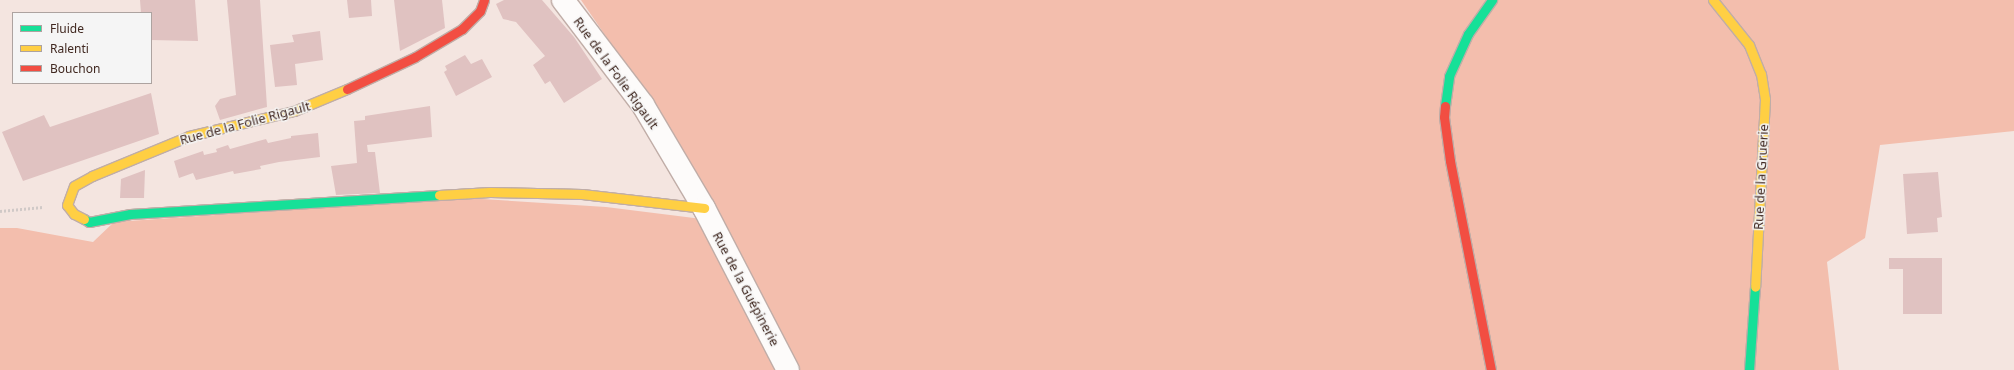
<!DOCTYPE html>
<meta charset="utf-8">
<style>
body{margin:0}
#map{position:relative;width:2014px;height:370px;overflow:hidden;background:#f4e5e0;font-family:"Noto Sans",sans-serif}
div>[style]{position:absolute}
.green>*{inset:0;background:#f3bead}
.building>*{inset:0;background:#e0c2c1}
.path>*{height:2.5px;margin-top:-1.25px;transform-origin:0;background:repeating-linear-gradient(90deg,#d0c9c7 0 2px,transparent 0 4px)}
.roads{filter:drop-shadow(1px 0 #c0ada7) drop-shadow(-1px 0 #c0ada7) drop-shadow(0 1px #c0ada7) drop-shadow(0 -1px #c0ada7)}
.street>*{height:22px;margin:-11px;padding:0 11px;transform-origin:11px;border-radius:11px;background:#fdfbfa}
.fast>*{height:9px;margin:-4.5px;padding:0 4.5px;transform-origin:4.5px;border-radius:4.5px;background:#16e098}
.slow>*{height:9px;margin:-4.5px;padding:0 4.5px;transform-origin:4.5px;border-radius:4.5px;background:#ffcf43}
.jam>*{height:9px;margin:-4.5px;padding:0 4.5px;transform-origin:4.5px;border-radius:4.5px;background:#f24e42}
span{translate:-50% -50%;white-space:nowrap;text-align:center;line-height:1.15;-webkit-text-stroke:3px #f5f5f5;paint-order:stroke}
.street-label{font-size:13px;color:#402820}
.legend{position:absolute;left:12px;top:12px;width:140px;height:72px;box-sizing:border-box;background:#f5f5f5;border:1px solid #ada3a0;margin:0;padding:5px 7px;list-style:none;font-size:12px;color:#402820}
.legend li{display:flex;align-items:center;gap:8px;height:20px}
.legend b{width:20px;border:1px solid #ada3a0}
</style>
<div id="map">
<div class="green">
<i style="clip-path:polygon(581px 0,2014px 0,2014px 131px,1880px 145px,1865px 238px,1827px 262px,1839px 370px,797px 370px,620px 57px)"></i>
<i style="clip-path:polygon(466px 198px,606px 207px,702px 219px,779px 370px,0 370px,0 228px,17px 228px,93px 242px,114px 222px)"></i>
</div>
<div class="building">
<i style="clip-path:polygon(140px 0,195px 0,198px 41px,151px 40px,151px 13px,141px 13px)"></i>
<i style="clip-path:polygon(227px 0,260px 0,267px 107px,220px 120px,215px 106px,220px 99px,236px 95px)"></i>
<i style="clip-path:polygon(347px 0,371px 0,372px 16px,349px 18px)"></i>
<i style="clip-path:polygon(394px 0,442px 0,445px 28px,400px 51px)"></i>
<i style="clip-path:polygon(504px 0,542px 0,574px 37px,602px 79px,564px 103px,550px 81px,545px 84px,533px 65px,545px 56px,516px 22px,503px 19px,496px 4px)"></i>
<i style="clip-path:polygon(320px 31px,323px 60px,295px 64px,297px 85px,275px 87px,270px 45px,294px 42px,292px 35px)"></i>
<i style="clip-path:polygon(465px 55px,471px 64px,482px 59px,492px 77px,456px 96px,444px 72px,447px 70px,445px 66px)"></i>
<i style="clip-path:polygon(151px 93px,159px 134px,23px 181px,2px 132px,44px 115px,50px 127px)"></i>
<i style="clip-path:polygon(430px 106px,432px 137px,367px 145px,368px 152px,375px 152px,380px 193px,336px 195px,331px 166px,357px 163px,354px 121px,365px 120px,365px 116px)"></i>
<i style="clip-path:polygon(318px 133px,320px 157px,279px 162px,260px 166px,261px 169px,234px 174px,233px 171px,196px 180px,193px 173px,179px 178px,174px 161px,203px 151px,204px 155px,217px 152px,216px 149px,228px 145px,230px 149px,266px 139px,268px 143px,291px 138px,291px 136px)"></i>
<i style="clip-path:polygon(145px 170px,144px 198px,120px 198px,121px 179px)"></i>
<i style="clip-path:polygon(1938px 172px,1942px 217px,1937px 218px,1938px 232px,1907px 234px,1903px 174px)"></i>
<i style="clip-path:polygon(1889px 258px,1942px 258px,1942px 314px,1903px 314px,1903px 269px,1889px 269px)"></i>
</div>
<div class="path">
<i style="left:0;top:211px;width:43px;rotate:-5.3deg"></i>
</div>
<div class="roads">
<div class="street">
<i style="left:563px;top:0;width:132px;rotate:52.7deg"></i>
<i style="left:643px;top:105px;width:120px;rotate:59.4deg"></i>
<i style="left:704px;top:208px;width:182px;rotate:62.6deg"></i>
</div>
<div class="fast">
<i style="left:1445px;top:106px;width:30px;rotate:-82deg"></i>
<i style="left:1449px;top:76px;width:46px;rotate:-65.7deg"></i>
<i style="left:1468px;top:34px;width:42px;rotate:-54.8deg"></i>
<i style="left:84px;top:219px;width:6px;rotate:31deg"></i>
<i style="left:89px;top:222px;width:42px;rotate:-11deg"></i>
<i style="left:130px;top:214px;width:310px;rotate:-3.5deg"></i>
<i style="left:1749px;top:370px;width:83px;rotate:-85.9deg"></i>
</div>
<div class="slow">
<i style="left:1713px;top:0;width:58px;rotate:51.3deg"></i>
<i style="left:1749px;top:45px;width:31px;rotate:68deg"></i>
<i style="left:1761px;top:74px;width:25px;rotate:81deg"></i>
<i style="left:1765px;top:99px;width:188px;rotate:93deg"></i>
<i style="left:439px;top:195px;width:51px;rotate:-3.4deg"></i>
<i style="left:490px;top:192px;width:92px;rotate:1.2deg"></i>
<i style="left:582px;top:194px;width:123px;rotate:6.5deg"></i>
<i style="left:84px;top:219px;width:11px;rotate:-153deg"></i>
<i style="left:74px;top:214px;width:11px;rotate:-128deg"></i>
<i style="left:67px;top:205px;width:20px;rotate:-70deg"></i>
<i style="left:74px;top:186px;width:21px;rotate:-29deg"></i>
<i style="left:92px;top:176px;width:105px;rotate:-22.4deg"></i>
<i style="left:189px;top:136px;width:108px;rotate:-13.4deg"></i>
<i style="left:294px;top:111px;width:57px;rotate:-22.5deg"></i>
</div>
<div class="jam">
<i style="left:347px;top:89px;width:75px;rotate:-25.2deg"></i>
<i style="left:415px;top:57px;width:55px;rotate:-30.8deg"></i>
<i style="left:462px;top:29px;width:25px;rotate:-45deg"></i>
<i style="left:480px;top:11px;width:12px;rotate:-70deg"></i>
<i style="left:1445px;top:106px;width:11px;rotate:95deg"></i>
<i style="left:1444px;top:117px;width:44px;rotate:82.2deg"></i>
<i style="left:1450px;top:161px;width:213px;rotate:78.9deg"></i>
</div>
</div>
<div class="street-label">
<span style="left:616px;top:73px;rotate:54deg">Rue de la Folie Rigault</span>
<span style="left:245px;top:123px;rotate:-15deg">Rue de la Folie Rigault</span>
<span style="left:1761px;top:177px;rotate:-87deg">Rue de la Gruerie</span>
<span style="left:746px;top:289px;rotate:62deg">Rue de la Guépinerie</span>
</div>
<ul class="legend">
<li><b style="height:5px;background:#16e098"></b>Fluide</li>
<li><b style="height:5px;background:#ffcf43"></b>Ralenti</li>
<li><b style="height:5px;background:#f24e42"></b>Bouchon</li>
</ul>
</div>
